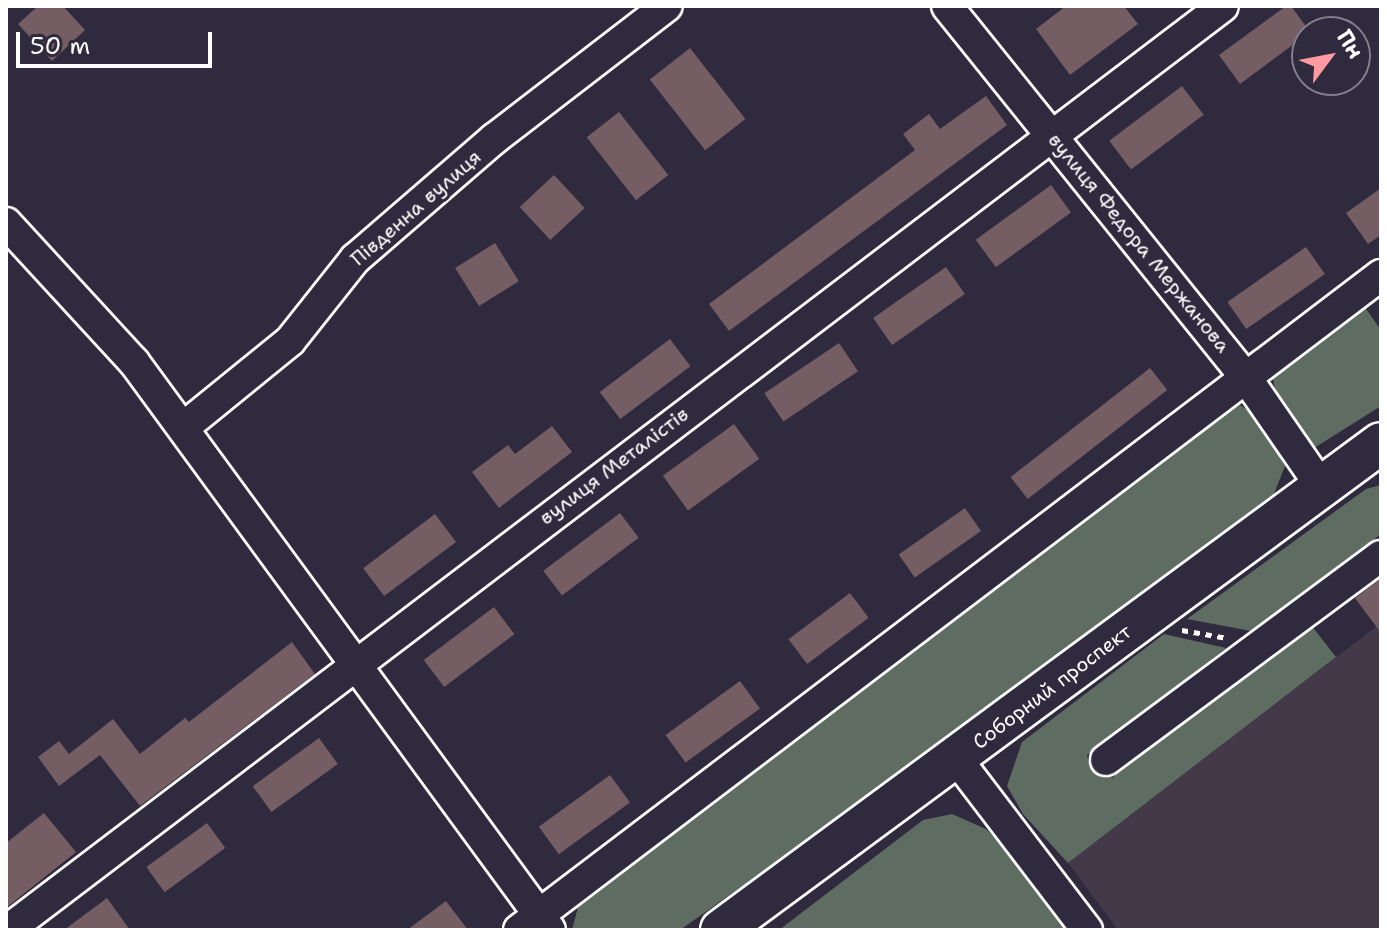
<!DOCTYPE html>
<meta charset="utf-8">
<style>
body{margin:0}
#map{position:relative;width:1387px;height:936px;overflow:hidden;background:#2f2a3d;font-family:"Shantell Sans",sans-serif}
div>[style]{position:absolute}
.built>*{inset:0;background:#443948}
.green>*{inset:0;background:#5e6c61}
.building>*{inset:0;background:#745d63;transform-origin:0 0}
.path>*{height:5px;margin-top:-2.5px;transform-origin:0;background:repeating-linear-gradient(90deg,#fff 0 6px,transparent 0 12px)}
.roads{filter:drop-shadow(2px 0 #fff) drop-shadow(-2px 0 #fff) drop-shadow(0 2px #fff) drop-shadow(0 -2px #fff)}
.minor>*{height:30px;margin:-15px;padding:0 15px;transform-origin:15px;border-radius:15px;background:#2f2a3d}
.major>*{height:40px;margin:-20px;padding:0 20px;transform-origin:20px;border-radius:20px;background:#2f2a3d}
span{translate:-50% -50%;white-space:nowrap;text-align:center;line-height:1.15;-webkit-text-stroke:6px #2f2a3d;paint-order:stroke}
.street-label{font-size:20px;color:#fff}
.frame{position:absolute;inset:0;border:8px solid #fff;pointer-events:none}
.north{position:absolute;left:1291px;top:16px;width:80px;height:80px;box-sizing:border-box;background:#2f2a3d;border:2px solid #827f8b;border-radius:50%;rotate:58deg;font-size:22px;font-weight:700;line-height:32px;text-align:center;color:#fff}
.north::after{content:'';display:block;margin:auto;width:28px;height:36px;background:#ff9aa2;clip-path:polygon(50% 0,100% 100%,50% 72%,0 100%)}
.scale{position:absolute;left:16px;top:32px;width:196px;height:36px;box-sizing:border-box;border:4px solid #fff;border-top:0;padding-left:10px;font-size:24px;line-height:28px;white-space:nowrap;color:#fff;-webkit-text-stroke:6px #2f2a3d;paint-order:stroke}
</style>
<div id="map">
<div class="built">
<i style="clip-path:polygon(1381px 623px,1381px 930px,1118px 930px,1068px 863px)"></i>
</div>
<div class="green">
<i style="clip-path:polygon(1364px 306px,1381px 330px,1381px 406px,1311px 450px,1276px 398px,1272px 370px)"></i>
<i style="clip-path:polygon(1240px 405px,1256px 415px,1285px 466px,1274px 494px,918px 762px,680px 930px,572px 930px,579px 903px,1217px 410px)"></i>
<i style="clip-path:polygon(1381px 485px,1381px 534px,1251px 631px,1187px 619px,1366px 489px)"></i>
<i style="clip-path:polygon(1311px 625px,1336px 657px,1068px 863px,1023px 814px,1007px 786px,1022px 742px,1164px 634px,1226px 648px,1087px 755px,1090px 765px,1113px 778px,1122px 758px)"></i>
<i style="clip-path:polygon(952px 814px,986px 829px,1024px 865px,1073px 930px,779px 930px,923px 820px)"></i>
</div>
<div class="building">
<i style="clip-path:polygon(38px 6px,63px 6px,85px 30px,52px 61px,18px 24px)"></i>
<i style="clip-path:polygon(1066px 6px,1124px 6px,1138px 24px,1070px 75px,1036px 29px)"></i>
<i style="clip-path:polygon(1286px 6px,1291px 6px,1310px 32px,1240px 84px,1219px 55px)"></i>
<i style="left:690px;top:48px;width:90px;height:51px;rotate:52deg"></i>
<i style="left:1182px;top:86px;width:36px;height:91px;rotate:53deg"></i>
<i style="clip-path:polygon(986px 96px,1007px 125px,729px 331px,709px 304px,915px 150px,903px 134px,929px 114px,940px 129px)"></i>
<i style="left:619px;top:112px;width:80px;height:41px;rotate:52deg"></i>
<i style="left:554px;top:175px;width:45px;height:47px;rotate:47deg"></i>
<i style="left:1051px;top:185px;width:34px;height:93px;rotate:54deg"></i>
<i style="clip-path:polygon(1381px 188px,1381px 235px,1368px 244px,1346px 213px)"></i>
<i style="left:495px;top:243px;width:45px;height:47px;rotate:58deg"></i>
<i style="left:1306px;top:247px;width:33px;height:96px;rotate:55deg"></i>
<i style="left:946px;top:267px;width:33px;height:89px;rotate:55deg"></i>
<i style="left:670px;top:339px;width:34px;height:88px;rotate:53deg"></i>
<i style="left:839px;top:343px;width:34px;height:90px;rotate:56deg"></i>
<i style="left:1150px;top:368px;width:28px;height:177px;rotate:52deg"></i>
<i style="left:734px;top:424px;width:43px;height:88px;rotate:54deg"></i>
<i style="clip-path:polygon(552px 426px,572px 452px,499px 508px,472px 472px,508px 445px,515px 454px)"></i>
<i style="left:965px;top:508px;width:28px;height:81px;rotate:55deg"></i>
<i style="left:620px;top:513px;width:31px;height:96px;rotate:53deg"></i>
<i style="left:435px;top:514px;width:35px;height:90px;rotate:53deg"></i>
<i style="clip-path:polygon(1381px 578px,1381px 633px,1355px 598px)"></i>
<i style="left:850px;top:593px;width:31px;height:77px;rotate:53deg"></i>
<i style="left:494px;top:607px;width:34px;height:88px;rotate:53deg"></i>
<i style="clip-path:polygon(292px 642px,315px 674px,140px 806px,100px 755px,59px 786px,38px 757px,59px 741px,69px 754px,113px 719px,140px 754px,185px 718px,189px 722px)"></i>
<i style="left:740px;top:681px;width:34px;height:92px;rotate:54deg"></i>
<i style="left:319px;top:738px;width:32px;height:82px;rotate:54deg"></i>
<i style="left:610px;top:775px;width:34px;height:88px;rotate:54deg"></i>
<i style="clip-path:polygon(44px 813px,76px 852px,6px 908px,6px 843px)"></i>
<i style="left:207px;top:823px;width:31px;height:75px;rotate:54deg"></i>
<i style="clip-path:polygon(107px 898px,130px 930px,64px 930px)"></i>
<i style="clip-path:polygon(446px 901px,468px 930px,407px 930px)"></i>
</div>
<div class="path">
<i style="left:1182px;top:630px;width:46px;rotate:10.1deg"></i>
</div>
<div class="roads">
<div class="minor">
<i style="left:947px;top:6px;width:475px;rotate:51.2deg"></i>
<i style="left:1245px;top:376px;width:134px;rotate:55.4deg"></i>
<i style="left:6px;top:223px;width:189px;rotate:47.4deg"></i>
<i style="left:134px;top:362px;width:704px;rotate:53.78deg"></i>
<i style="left:183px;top:428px;width:138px;rotate:-39.1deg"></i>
<i style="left:290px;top:341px;width:105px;rotate:-51.6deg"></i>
<i style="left:355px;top:259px;width:184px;rotate:-40.8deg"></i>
<i style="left:494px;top:139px;width:218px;rotate:-37.6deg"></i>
<i style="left:956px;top:758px;width:216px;rotate:52.7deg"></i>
<i style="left:1106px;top:760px;width:342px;rotate:-36.6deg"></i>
<i style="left:8px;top:930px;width:1526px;rotate:-37.25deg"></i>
<i style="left:519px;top:930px;width:1083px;rotate:-37.23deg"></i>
</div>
<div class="major">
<i style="left:721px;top:930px;width:820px;rotate:-36.42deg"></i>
</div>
</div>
<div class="street-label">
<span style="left:416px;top:208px;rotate:-41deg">Південна вулиця</span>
<span style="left:1139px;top:243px;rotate:51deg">вулиця Федора Мержанова</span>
<span style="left:614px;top:466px;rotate:-37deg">вулиця Металістів</span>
<span style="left:1052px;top:687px;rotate:-37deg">Соборний проспект</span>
</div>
<div class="frame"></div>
<div class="north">Пн</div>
<div class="scale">50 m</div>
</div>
